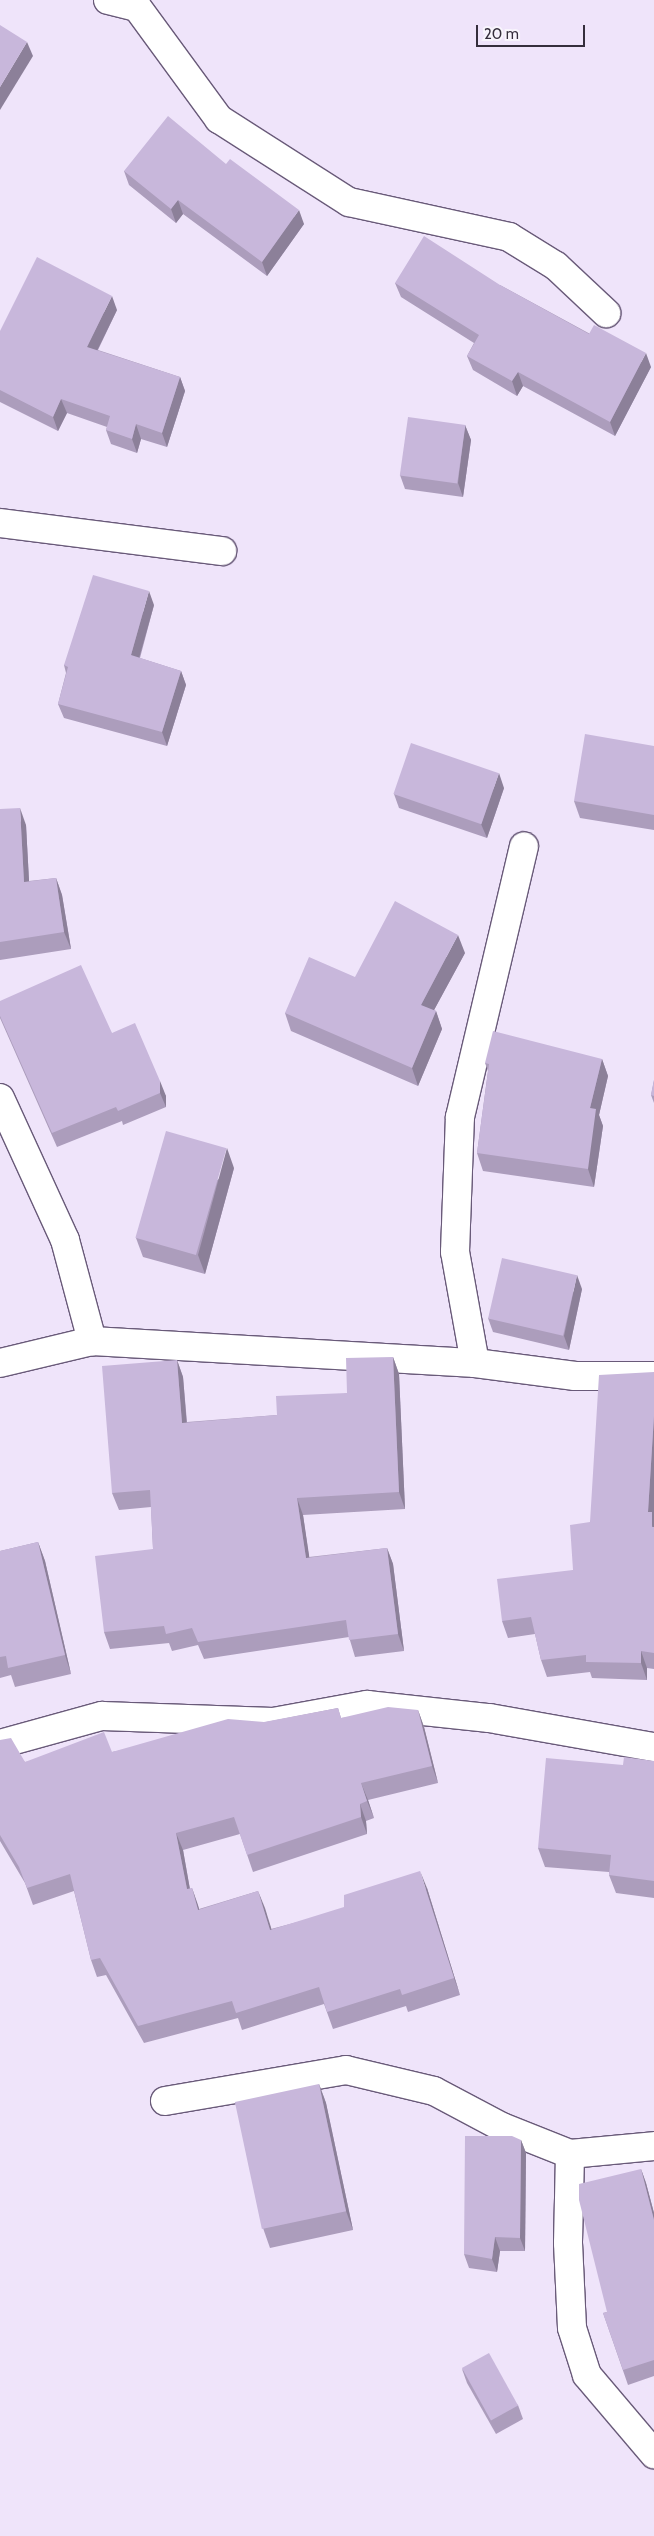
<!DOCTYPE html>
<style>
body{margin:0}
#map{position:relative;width:654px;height:2536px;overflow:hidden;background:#efe4fa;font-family:Cabin,sans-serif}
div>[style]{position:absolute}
.roads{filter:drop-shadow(1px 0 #695a79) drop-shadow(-1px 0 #695a79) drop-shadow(0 1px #695a79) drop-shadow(0 -1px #695a79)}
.street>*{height:28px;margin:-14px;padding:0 14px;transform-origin:14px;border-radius:14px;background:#fff}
.wall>*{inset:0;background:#ac9dbc}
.shaded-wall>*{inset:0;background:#8c8099}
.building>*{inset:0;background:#c8b7db;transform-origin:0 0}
span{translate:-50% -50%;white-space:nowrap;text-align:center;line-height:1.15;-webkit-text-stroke:4px #f8f5fc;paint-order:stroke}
.scale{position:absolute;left:476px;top:25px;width:109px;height:22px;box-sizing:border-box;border:2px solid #352e3c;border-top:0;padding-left:6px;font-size:15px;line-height:18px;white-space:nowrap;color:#352e3c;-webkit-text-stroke:4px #f8f5fc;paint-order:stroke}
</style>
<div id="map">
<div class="roads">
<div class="street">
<i style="left:108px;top:0;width:30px;rotate:14deg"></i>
<i style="left:137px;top:7px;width:139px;rotate:53.8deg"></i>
<i style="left:219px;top:119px;width:154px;rotate:32.6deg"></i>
<i style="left:349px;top:202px;width:164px;rotate:12.3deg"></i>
<i style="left:509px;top:237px;width:55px;rotate:31.7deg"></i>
<i style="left:556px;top:266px;width:69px;rotate:43.2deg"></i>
<i style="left:0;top:523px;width:224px;rotate:7.2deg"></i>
<i style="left:0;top:1098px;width:156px;rotate:65.4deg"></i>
<i style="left:65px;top:1240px;width:105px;rotate:75deg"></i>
<i style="left:0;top:1363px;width:95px;rotate:-13.4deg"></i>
<i style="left:92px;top:1341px;width:384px;rotate:3.3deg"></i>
<i style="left:475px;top:1363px;width:101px;rotate:7.4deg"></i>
<i style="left:575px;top:1376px;width:79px"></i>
<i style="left:475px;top:1363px;width:113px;rotate:-100.2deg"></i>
<i style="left:455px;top:1252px;width:135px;rotate:-87.9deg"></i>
<i style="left:460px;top:1117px;width:278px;rotate:-76.7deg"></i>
<i style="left:0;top:1744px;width:106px;rotate:-15.4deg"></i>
<i style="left:102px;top:1716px;width:171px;rotate:2deg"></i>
<i style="left:273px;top:1722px;width:96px;rotate:-10.3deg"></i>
<i style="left:367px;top:1705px;width:123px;rotate:6.1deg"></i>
<i style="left:489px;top:1718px;width:168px;rotate:10deg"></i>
<i style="left:165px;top:2101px;width:184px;rotate:-9.7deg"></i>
<i style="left:346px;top:2070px;width:90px;rotate:13.4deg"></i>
<i style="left:434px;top:2091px;width:77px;rotate:27.9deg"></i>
<i style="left:502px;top:2127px;width:73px;rotate:21.7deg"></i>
<i style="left:570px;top:2154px;width:84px;rotate:-5.4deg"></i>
<i style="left:570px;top:2154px;width:89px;rotate:91.3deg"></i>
<i style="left:568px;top:2243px;width:85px;rotate:87.3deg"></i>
<i style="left:572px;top:2328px;width:49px;rotate:72.3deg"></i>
<i style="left:587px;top:2375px;width:104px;rotate:49.7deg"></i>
</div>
</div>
<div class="wall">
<i style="clip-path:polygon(226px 164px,304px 224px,267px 276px,183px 214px,176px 223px,129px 185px,124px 171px)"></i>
<i style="clip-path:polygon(395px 283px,500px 285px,651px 367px,615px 436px,523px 386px,517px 396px,473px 370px,467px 356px,474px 343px,401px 297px)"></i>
<i style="clip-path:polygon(117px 310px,98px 350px,180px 377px,185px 391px,167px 447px,141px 439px,137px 453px,111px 444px,106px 430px,107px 427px,67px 413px,58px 431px,0 402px,0 331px)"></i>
<i style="clip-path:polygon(465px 425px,471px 440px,463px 497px,405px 489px,400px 475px)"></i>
<i style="clip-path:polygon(154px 605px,140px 658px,181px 671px,186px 685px,167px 746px,64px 718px,58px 704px,66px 673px,64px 665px)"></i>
<i style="clip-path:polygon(654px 746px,654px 830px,580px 818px,574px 801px)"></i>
<i style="clip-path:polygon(504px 788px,487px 838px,399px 808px,394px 794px)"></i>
<i style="clip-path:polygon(0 809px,26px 825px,29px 881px,56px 878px,62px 895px,71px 949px,0 960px)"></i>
<i style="clip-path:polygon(465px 953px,434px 1010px,436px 1011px,442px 1029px,418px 1086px,291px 1031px,285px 1013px,355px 977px)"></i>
<i style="clip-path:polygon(0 1001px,112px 1033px,166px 1096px,166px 1107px,123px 1125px,122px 1121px,57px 1147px,0 1018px)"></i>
<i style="clip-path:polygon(602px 1059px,608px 1076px,599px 1115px,603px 1126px,594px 1187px,483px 1171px,477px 1153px,488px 1071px,485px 1063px)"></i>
<i style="clip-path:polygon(654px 1080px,654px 1103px,651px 1095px)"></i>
<i style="clip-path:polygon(234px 1168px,205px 1274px,143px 1257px,136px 1238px)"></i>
<i style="clip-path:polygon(582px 1289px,569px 1350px,493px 1332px,488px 1318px)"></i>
<i style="clip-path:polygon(393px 1357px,399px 1374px,405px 1509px,303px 1515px,309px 1557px,387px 1548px,393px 1564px,404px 1651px,355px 1657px,349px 1637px,204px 1659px,198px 1645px,172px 1651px,169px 1643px,110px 1649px,104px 1632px,153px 1549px,151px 1507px,119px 1510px,112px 1493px,177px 1360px,183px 1377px,187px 1422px,277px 1415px,347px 1393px)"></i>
<i style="clip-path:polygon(654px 1372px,654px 1669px,647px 1668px,647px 1680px,592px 1678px,590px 1672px,547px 1677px,541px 1660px,535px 1634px,508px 1638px,502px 1621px,573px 1570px,590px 1522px)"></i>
<i style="clip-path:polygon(38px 1542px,45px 1561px,71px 1674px,15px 1687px,11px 1675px,0 1678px,0 1551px)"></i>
<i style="clip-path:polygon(338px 1708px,341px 1718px,418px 1710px,424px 1727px,438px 1783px,368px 1800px,374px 1818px,366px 1821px,367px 1834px,253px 1872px,240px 1834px,183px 1850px,190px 1889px,192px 1888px,199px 1909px,258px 1891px,271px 1929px,427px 1888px,460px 1995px,408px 2012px,406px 2006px,333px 2029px,324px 2004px,242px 2030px,238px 2018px,144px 2043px,106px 1975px,97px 1977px,91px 1960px,74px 1891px,33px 1905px,25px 1883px,0 1841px,0 1740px,25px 1762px,112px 1752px)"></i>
<i style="clip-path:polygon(654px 1761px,654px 1898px,616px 1893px,609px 1875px,609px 1872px,545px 1867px,538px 1848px,623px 1765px)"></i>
<i style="clip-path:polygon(319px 2084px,326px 2103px,353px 2230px,270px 2248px,263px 2228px)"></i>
<i style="clip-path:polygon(521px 2140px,526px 2153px,525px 2251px,500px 2251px,497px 2272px,469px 2268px,464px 2254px)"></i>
<i style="clip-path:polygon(641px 2169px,646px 2183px,654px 2213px,654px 2376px,628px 2385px,603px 2313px,607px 2312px)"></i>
<i style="clip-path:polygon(462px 2369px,518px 2405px,523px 2419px,496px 2434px,467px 2383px)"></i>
</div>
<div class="shaded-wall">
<i style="clip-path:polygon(27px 42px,33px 56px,0 110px,0 87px)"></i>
<i style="clip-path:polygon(178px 200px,183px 214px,176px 223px,171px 209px)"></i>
<i style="clip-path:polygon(299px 210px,304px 224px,267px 276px,262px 262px)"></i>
<i style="clip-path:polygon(112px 296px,117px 310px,92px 361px,87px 347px)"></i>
<i style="clip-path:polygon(646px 353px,651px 367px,615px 436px,610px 422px)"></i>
<i style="clip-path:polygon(518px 372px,523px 386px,517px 396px,512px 381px)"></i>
<i style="clip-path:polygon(180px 377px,185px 391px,167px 447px,162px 433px)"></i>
<i style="clip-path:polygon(61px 399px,67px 413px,58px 431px,53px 417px)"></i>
<i style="clip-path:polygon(136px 424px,141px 439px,137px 453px,132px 439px)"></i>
<i style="clip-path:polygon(465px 425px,471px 440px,463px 497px,458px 483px)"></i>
<i style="clip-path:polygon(149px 591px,154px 605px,136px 669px,131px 655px)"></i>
<i style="clip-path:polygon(181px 671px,186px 685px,167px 746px,162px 732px)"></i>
<i style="clip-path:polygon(499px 773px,504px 788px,487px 838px,481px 824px)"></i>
<i style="clip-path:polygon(20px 808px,26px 825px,30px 899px,24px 882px)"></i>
<i style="clip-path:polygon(56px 878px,62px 895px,71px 949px,64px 932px)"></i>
<i style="clip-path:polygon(458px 935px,465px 953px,427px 1023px,421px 1005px)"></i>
<i style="clip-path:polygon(436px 1011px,442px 1029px,418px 1086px,412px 1068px)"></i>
<i style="clip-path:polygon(602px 1059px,608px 1076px,599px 1115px,603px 1126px,594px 1187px,588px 1169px,590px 1108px)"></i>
<i style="clip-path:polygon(160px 1081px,166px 1096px,166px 1107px,160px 1093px)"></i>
<i style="clip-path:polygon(227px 1148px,234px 1168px,205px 1274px,198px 1255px)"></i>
<i style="clip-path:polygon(577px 1275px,582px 1289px,569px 1350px,564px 1336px)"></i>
<i style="clip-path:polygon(393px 1357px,399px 1374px,405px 1509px,399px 1492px)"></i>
<i style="clip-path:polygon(177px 1360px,183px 1377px,188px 1440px,182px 1423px)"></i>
<i style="clip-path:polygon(654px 1416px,654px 1532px,648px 1512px)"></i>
<i style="clip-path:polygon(297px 1498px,303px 1515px,312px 1575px,306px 1558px)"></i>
<i style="clip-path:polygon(38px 1542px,45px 1561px,71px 1674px,65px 1655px)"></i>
<i style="clip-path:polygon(387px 1548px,393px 1564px,404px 1651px,398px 1634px)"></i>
<i style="clip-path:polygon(641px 1651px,647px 1668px,647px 1680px,641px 1663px)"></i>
<i style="clip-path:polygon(418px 1710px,424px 1727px,438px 1783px,432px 1766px)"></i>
<i style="clip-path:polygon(361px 1783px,368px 1800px,374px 1818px,367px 1801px)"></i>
<i style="clip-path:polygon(360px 1804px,366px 1821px,367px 1834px,361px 1817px)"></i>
<i style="clip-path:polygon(176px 1833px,183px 1850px,193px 1907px,187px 1889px)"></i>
<i style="clip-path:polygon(420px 1871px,427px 1888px,460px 1995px,454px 1978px)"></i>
<i style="clip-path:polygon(192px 1888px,198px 1905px,204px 1927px,198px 1910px)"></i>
<i style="clip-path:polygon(258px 1891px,265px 1908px,277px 1947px,270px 1930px)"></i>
<i style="clip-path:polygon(319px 2084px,326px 2103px,353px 2230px,346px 2211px)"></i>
<i style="clip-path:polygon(521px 2140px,526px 2153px,525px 2251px,520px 2238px)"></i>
<i style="clip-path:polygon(641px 2169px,646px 2183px,654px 2213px,654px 2220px)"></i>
<i style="clip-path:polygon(495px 2237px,500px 2251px,497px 2272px,492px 2259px)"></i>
</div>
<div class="building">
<i style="clip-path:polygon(0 25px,27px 42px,0 87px)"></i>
<i style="clip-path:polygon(168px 116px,226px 164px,230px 159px,299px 210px,262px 262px,178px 200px,171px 209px,124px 171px)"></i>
<i style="clip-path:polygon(424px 236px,500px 285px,589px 334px,594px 325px,646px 353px,610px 422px,518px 372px,512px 381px,467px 356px,479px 335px,395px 283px)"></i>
<i style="clip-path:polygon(37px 257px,112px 296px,87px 347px,180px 377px,162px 433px,136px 424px,132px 439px,106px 430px,110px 416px,61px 399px,53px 417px,0 390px,0 331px)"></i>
<i style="left:408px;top:417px;width:58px;height:59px;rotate:8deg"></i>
<i style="clip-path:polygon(93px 575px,149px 591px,131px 655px,181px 671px,162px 732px,58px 704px,68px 667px,64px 665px)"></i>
<i style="clip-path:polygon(585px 734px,654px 746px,654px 815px,574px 801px)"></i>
<i style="left:411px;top:743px;width:93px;height:54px;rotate:19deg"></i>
<i style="clip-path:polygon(20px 808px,24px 882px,56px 878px,64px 932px,0 942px,0 809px)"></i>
<i style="clip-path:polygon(395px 901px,458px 935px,421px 1005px,436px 1011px,412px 1068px,285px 1013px,309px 957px,355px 977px)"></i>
<i style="clip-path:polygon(81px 965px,112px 1033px,135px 1023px,160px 1081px,160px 1093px,118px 1111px,116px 1107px,52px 1133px,0 1016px,0 1001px)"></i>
<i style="clip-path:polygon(493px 1031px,602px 1059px,590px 1108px,596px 1109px,588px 1169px,477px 1153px,489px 1064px,485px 1063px)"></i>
<i style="clip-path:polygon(654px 1080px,654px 1096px,651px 1095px)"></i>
<i style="left:166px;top:1131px;width:63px;height:111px;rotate:16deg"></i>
<i style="left:502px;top:1258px;width:77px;height:62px;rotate:13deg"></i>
<i style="clip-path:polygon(393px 1357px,399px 1492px,297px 1498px,306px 1558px,387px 1548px,398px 1634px,349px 1640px,346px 1620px,198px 1642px,192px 1628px,166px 1634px,164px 1626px,104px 1632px,95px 1556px,153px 1549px,150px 1490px,112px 1493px,102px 1366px,177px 1360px,182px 1423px,277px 1415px,276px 1396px,347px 1393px,346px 1358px)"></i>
<i style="clip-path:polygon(654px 1372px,654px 1416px,648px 1512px,652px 1512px,652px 1527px,654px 1527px,654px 1653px,641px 1651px,641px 1663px,586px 1662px,586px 1655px,541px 1660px,531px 1617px,502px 1621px,497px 1579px,573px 1570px,570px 1525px,590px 1522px,599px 1375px)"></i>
<i style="clip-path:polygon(38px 1542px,65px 1655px,8px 1668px,6px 1656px,0 1657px,0 1551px)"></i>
<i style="clip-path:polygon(388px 1707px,418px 1710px,432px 1766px,361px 1783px,367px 1801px,360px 1804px,361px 1817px,247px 1855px,234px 1817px,176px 1833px,187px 1889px,192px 1888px,198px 1910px,258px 1891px,270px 1930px,344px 1907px,344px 1895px,420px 1871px,454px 1978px,402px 1995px,400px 1989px,327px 2012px,319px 1987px,236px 2013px,232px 2001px,138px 2026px,100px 1958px,91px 1960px,70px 1874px,27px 1888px,19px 1867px,0 1835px,0 1740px,11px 1738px,25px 1762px,104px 1732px,112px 1752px,228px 1719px,264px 1722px,338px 1708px,341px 1718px)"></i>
<i style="clip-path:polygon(624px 1757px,654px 1761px,654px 1881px,609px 1875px,611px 1855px,538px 1848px,546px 1758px,623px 1765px)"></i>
<i style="left:319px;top:2084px;width:130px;height:86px;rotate:78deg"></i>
<i style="clip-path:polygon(465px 2136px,512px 2136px,521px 2140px,520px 2238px,495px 2237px,492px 2259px,464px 2254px)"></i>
<i style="clip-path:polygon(641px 2169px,654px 2220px,654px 2360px,623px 2370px,603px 2313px,607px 2312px,579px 2200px,579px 2184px)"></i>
<i style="left:489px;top:2353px;width:60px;height:31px;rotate:61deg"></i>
</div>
<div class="scale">20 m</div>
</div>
